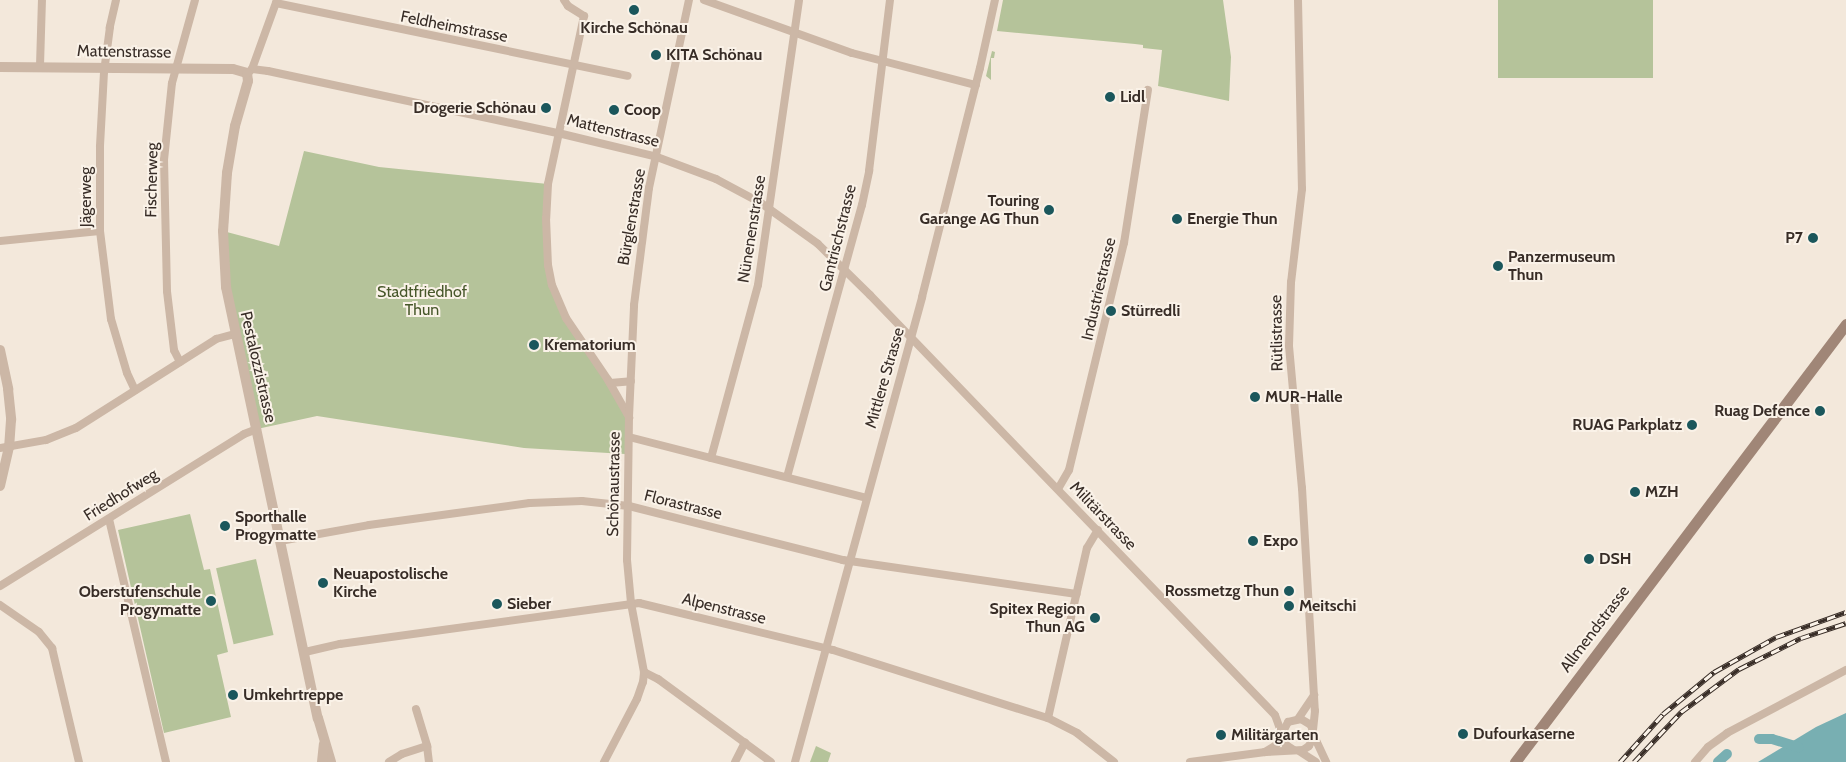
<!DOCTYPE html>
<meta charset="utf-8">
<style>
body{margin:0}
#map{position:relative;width:1846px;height:762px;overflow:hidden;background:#f3e8db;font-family:Cabin,sans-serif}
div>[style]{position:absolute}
.green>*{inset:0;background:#b5c39a;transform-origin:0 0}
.water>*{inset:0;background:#78afb2}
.canal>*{height:10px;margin:-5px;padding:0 5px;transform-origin:5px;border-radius:5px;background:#78afb2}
.minor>*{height:8px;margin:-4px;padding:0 4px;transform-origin:4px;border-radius:4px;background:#ccb7a6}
.tertiary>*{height:10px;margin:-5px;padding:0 5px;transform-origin:5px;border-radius:5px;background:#ccb7a6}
.secondary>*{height:11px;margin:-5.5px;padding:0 5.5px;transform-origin:5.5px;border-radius:5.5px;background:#a08677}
.rail>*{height:5px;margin-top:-2.5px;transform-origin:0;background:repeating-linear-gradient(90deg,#faf2e8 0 9px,#382d27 0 18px);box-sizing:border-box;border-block:1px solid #382d27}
.dots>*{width:14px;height:14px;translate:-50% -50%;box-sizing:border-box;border:2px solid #faf2e8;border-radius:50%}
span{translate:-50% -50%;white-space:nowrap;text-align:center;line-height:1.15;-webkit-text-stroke:4px #faf2e8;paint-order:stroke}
.street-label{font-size:16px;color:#382d27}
.poi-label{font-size:16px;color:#382d27;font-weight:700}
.left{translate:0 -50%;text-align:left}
.right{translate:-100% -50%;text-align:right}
.park-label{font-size:16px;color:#47572a}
</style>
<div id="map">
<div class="green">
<i style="clip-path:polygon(1003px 0,1223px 0,1231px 57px,1229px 101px,1158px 86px,1162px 50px,1143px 48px,1143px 45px,1135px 44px,997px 31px)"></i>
<i style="left:1498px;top:0;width:155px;height:78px"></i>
<i style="clip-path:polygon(992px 51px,995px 52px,994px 58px,991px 58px,991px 80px,986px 76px)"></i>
<i style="clip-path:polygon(304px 151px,379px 167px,548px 184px,546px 242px,559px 302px,629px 417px,625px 454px,524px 448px,317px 416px,257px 429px,235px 334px,223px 231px,279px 246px)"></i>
<i style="clip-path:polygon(190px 514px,204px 570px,210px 569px,228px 652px,217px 655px,231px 717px,164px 733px,118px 530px)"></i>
<i style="left:256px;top:559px;width:78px;height:41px;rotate:77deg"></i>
<i style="clip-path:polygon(816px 746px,831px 753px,828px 762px,810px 762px)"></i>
</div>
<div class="water">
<i style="clip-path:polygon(1846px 713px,1846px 762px,1758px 762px,1816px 727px)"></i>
</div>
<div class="canal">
<i style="left:1759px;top:739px;width:13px"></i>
<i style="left:1772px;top:739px;width:28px;rotate:17deg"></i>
<i style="left:1718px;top:762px;width:12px;rotate:-42deg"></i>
</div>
<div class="minor">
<i style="left:116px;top:0;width:28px;rotate:103deg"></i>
<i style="left:110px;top:27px;width:45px;rotate:97.6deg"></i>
<i style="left:104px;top:72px;width:75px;rotate:93.1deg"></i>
<i style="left:100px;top:147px;width:84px;rotate:90deg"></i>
<i style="left:100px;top:231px;width:89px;rotate:82.9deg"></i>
<i style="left:111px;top:319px;width:56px;rotate:73.5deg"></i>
<i style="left:127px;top:373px;width:19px;rotate:65deg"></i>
<i style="left:564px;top:0;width:7px;rotate:56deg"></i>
<i style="left:568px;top:6px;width:19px;rotate:32deg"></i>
<i style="left:584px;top:16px;width:172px;rotate:102.1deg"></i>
<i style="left:548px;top:184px;width:34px;rotate:93deg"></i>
<i style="left:546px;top:218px;width:47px;rotate:87.6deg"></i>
<i style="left:548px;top:265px;width:20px;rotate:79deg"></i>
<i style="left:552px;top:285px;width:36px;rotate:67deg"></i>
<i style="left:566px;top:318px;width:75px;rotate:55.9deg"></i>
<i style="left:608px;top:380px;width:43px;rotate:60.4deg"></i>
<i style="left:704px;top:0;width:157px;rotate:19.7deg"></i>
<i style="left:852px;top:53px;width:128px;rotate:14.5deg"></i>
<i style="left:1298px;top:0;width:189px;rotate:88.8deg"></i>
<i style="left:1302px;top:189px;width:94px;rotate:96.7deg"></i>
<i style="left:1291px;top:282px;width:64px;rotate:91.8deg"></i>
<i style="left:1289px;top:346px;width:143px;rotate:84.8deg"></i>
<i style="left:1302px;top:488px;width:223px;rotate:86.7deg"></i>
<i style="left:1315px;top:711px;width:19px;rotate:96deg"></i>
<i style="left:276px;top:3px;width:359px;rotate:11.7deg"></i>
<i style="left:40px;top:66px;width:66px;rotate:-88.3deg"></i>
<i style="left:252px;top:69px;width:16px;rotate:7deg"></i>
<i style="left:268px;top:71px;width:297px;rotate:12.1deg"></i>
<i style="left:558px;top:133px;width:102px;rotate:13.6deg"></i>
<i style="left:657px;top:157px;width:63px;rotate:20.4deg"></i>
<i style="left:716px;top:179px;width:51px;rotate:28.1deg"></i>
<i style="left:761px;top:203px;width:70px;rotate:35.7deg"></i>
<i style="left:818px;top:244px;width:73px;rotate:44.4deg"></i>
<i style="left:870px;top:295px;width:583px;rotate:46.04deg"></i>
<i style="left:1275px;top:715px;width:20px;rotate:70deg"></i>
<i style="left:249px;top:72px;width:4px;rotate:-45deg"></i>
<i style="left:252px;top:69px;width:73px;rotate:-70.1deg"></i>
<i style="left:0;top:241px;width:100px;rotate:-5.7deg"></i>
<i style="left:180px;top:362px;width:13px;rotate:-117deg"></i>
<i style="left:174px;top:350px;width:59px;rotate:-96.8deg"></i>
<i style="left:167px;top:291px;width:131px;rotate:-91.3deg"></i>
<i style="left:164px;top:160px;width:77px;rotate:-84.1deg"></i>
<i style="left:172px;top:83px;width:86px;rotate:-74.5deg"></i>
<i style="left:610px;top:383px;width:21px;rotate:-5deg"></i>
<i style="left:629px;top:437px;width:245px;rotate:14.4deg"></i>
<i style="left:0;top:448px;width:47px;rotate:-9.9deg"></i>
<i style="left:46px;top:440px;width:32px;rotate:-22deg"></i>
<i style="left:76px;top:428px;width:166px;rotate:-32.4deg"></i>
<i style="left:216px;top:339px;width:20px;rotate:-15deg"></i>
<i style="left:711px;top:458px;width:179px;rotate:-74.8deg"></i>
<i style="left:758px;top:285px;width:288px;rotate:-81.8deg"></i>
<i style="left:787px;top:477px;width:282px;rotate:-74.6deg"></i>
<i style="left:862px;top:205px;width:35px;rotate:-78deg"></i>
<i style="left:869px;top:171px;width:172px;rotate:-83deg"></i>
<i style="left:1058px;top:489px;width:22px;rotate:-60deg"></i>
<i style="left:1069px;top:470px;width:234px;rotate:-76.4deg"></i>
<i style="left:1124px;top:243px;width:155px;rotate:-81.1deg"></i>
<i style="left:109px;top:519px;width:250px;rotate:76.8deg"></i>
<i style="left:280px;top:541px;width:90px;rotate:-10.2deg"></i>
<i style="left:369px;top:525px;width:162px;rotate:-7.8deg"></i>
<i style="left:530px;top:503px;width:52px;rotate:-2.2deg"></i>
<i style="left:582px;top:501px;width:47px;rotate:6.1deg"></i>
<i style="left:629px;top:506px;width:221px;rotate:14.2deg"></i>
<i style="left:843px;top:560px;width:236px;rotate:8.3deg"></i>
<i style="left:0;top:586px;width:287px;rotate:-31.9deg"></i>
<i style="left:244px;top:434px;width:14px;rotate:-21deg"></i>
<i style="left:0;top:605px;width:47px;rotate:34.7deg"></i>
<i style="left:39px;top:632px;width:21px;rotate:51deg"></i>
<i style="left:52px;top:648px;width:117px;rotate:76.7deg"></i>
<i style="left:305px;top:652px;width:36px;rotate:-13deg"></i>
<i style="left:340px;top:644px;width:302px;rotate:-7.8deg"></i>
<i style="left:639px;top:603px;width:200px;rotate:13.6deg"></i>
<i style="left:833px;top:650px;width:225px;rotate:17.6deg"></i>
<i style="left:1048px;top:718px;width:33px;rotate:27deg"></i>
<i style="left:1077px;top:733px;width:47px;rotate:38.1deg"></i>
<i style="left:644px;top:672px;width:16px;rotate:27deg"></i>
<i style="left:658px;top:679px;width:140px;rotate:36.3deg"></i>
<i style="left:416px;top:709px;width:39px;rotate:73deg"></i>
<i style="left:427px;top:746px;width:16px;rotate:83deg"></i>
<i style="left:1048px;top:718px;width:174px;rotate:-77.1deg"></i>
<i style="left:1087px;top:548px;width:21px;rotate:-59deg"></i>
<i style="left:1298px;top:719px;width:29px;rotate:-56deg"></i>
<i style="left:1314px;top:736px;width:29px;rotate:65deg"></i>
<i style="left:1299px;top:751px;width:20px;rotate:33deg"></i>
<i style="left:1265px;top:752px;width:13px;rotate:-32deg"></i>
<i style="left:1276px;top:745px;width:11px;rotate:-56deg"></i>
<i style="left:389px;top:762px;width:15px;rotate:-32deg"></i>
<i style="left:402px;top:754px;width:26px;rotate:-18deg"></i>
<i style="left:604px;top:762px;width:71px;rotate:-62.4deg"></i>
<i style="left:637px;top:699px;width:18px;rotate:-71deg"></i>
<i style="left:643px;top:682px;width:10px;rotate:-84deg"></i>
<i style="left:644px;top:672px;width:70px;rotate:-100.7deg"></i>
<i style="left:631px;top:603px;width:43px;rotate:-95.3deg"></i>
<i style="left:627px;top:560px;width:143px;rotate:-89.2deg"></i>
<i style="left:629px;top:417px;width:112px;rotate:-87.4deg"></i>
<i style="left:634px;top:305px;width:118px;rotate:-82.7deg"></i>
<i style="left:649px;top:188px;width:192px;rotate:-78deg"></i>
<i style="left:735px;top:762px;width:22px;rotate:-63deg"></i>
<i style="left:795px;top:762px;width:482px;rotate:-74.7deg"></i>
<i style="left:922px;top:297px;width:236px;rotate:-75.8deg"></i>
<i style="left:980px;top:68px;width:70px;rotate:-77.6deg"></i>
<i style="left:1190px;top:762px;width:76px;rotate:-7.6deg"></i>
<i style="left:1265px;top:752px;width:38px;rotate:-3deg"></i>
<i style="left:1303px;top:750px;width:7px;rotate:-34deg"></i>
<i style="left:1309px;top:746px;width:11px;rotate:-63deg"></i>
<i style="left:1314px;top:736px;width:11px;rotate:-105deg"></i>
<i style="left:1311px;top:725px;width:12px;rotate:-149deg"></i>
<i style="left:1301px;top:719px;width:13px;rotate:167deg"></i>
<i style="left:1288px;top:722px;width:13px;rotate:117deg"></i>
<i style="left:1282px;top:734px;width:12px;rotate:70deg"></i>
<i style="left:1286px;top:745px;width:9px;rotate:32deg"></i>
<i style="left:1695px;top:762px;width:20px;rotate:-49deg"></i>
<i style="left:1708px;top:747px;width:24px;rotate:-36deg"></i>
<i style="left:1727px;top:733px;width:135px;rotate:-27.9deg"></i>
</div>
<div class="tertiary">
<i style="left:0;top:67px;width:233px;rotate:0.5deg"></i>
<i style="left:233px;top:69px;width:15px;rotate:16deg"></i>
<i style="left:247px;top:73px;width:8px;rotate:83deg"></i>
<i style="left:248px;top:81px;width:47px;rotate:106.1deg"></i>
<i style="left:235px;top:126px;width:48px;rotate:99.7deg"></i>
<i style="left:227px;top:173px;width:58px;rotate:93.9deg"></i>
<i style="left:223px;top:231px;width:56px;rotate:86.9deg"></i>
<i style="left:226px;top:287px;width:441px;rotate:78deg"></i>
<i style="left:318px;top:718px;width:46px;rotate:73.5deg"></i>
<i style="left:0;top:350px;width:40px;rotate:78deg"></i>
<i style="left:8px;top:389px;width:31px;rotate:84deg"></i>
<i style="left:11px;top:420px;width:27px;rotate:94deg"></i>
<i style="left:9px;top:447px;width:40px;rotate:103deg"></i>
<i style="left:322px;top:762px;width:18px;rotate:-84deg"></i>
</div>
<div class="secondary">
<i style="left:1515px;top:762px;width:549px;rotate:-52.92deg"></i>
</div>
<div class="rail">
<i style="left:1620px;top:762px;width:64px;rotate:-48.1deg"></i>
<i style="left:1663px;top:714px;width:66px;rotate:-39.5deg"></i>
<i style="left:1714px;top:672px;width:71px;rotate:-29.4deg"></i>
<i style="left:1776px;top:637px;width:74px;rotate:-19.7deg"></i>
<i style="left:1634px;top:762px;width:69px;rotate:-46.8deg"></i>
<i style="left:1681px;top:712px;width:72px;rotate:-36.6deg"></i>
<i style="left:1739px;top:669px;width:69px;rotate:-26.6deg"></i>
<i style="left:1801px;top:638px;width:47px;rotate:-18.4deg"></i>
</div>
<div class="dots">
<i style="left:634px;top:10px;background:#1b575c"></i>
<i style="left:656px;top:55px;background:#1b575c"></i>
<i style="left:1110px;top:97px;background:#1b575c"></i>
<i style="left:546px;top:108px;background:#1b575c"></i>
<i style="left:614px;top:110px;background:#1b575c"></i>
<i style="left:1049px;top:210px;background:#1b575c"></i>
<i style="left:1177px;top:219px;background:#1b575c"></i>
<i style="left:1813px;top:238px;background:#1b575c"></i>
<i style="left:1498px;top:266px;background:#1b575c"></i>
<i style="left:1111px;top:311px;background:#1b575c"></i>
<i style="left:534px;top:345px;background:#1b575c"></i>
<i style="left:1255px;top:397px;background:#1b575c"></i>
<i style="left:1820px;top:411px;background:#1b575c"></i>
<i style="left:1692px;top:425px;background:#1b575c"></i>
<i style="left:1635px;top:492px;background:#1b575c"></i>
<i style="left:225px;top:526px;background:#1b575c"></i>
<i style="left:1253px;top:541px;background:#1b575c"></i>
<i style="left:1589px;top:559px;background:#1b575c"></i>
<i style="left:323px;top:583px;background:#1b575c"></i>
<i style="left:1289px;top:591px;background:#1b575c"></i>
<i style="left:211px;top:601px;background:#1b575c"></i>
<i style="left:497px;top:604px;background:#1b575c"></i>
<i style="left:1289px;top:606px;background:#1b575c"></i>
<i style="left:1095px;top:618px;background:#1b575c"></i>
<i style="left:233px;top:695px;background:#1b575c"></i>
<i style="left:1463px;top:734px;background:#1b575c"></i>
<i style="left:1221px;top:735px;background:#1b575c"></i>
</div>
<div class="street-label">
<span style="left:454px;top:27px;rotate:11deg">Feldheimstrasse</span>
<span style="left:124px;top:52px;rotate:1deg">Mattenstrasse</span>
<span style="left:613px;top:131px;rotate:14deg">Mattenstrasse</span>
<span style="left:152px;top:180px;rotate:-89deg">Fischerweg</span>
<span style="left:86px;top:197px;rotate:-90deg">Jägerweg</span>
<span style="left:632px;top:217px;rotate:-80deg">Bürglenstrasse</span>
<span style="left:752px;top:229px;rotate:-81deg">Nünenenstrasse</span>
<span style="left:838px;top:238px;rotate:-76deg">Gantrischstrasse</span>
<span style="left:1099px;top:289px;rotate:-77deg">Industriestrasse</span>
<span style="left:1277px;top:333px;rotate:-91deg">Rütlistrasse</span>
<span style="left:258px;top:367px;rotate:77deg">Pestalozzistrasse</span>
<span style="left:885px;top:378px;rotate:-74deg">Mittlere Strasse</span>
<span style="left:614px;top:484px;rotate:-89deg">Schönaustrasse</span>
<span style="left:121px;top:495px;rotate:-32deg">Friedhofweg</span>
<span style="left:683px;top:505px;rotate:14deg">Florastrasse</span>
<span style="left:1103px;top:516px;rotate:46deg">Militärstrasse</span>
<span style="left:724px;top:609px;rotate:14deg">Alpenstrasse</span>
<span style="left:1595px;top:629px;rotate:-53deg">Allmendstrasse</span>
</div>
<div class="poi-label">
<span style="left:634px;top:28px">Kirche Schönau</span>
<span class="left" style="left:666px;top:55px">KITA Schönau</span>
<span class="left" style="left:1120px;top:97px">Lidl</span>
<span class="right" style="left:536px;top:108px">Drogerie Schönau</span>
<span class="left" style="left:624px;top:110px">Coop</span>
<span class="right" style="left:1039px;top:210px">Touring<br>Garange AG Thun</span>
<span class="left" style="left:1187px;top:219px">Energie Thun</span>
<span class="right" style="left:1803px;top:238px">P7</span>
<span class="left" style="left:1508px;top:266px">Panzermuseum<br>Thun</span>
<span class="left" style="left:1121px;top:311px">Stürredli</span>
<span class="left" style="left:544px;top:345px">Krematorium</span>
<span class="left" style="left:1265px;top:397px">MUR-Halle</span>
<span class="right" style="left:1810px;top:411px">Ruag Defence</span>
<span class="right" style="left:1682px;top:425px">RUAG Parkplatz</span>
<span class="left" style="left:1645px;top:492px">MZH</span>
<span class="left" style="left:235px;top:526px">Sporthalle<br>Progymatte</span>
<span class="left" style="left:1263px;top:541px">Expo</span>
<span class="left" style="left:1599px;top:559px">DSH</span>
<span class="left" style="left:333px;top:583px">Neuapostolische<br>Kirche</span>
<span class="right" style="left:1279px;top:591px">Rossmetzg Thun</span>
<span class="right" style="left:201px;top:601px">Oberstufenschule<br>Progymatte</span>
<span class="left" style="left:507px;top:604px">Sieber</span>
<span class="left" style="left:1299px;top:606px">Meitschi</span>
<span class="right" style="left:1085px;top:618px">Spitex Region<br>Thun AG</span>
<span class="left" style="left:243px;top:695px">Umkehrtreppe</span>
<span class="left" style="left:1473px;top:734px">Dufourkaserne</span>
<span class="left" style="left:1231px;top:735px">Militärgarten</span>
</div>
<div class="park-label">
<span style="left:422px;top:301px">Stadtfriedhof<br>Thun</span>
</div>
</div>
